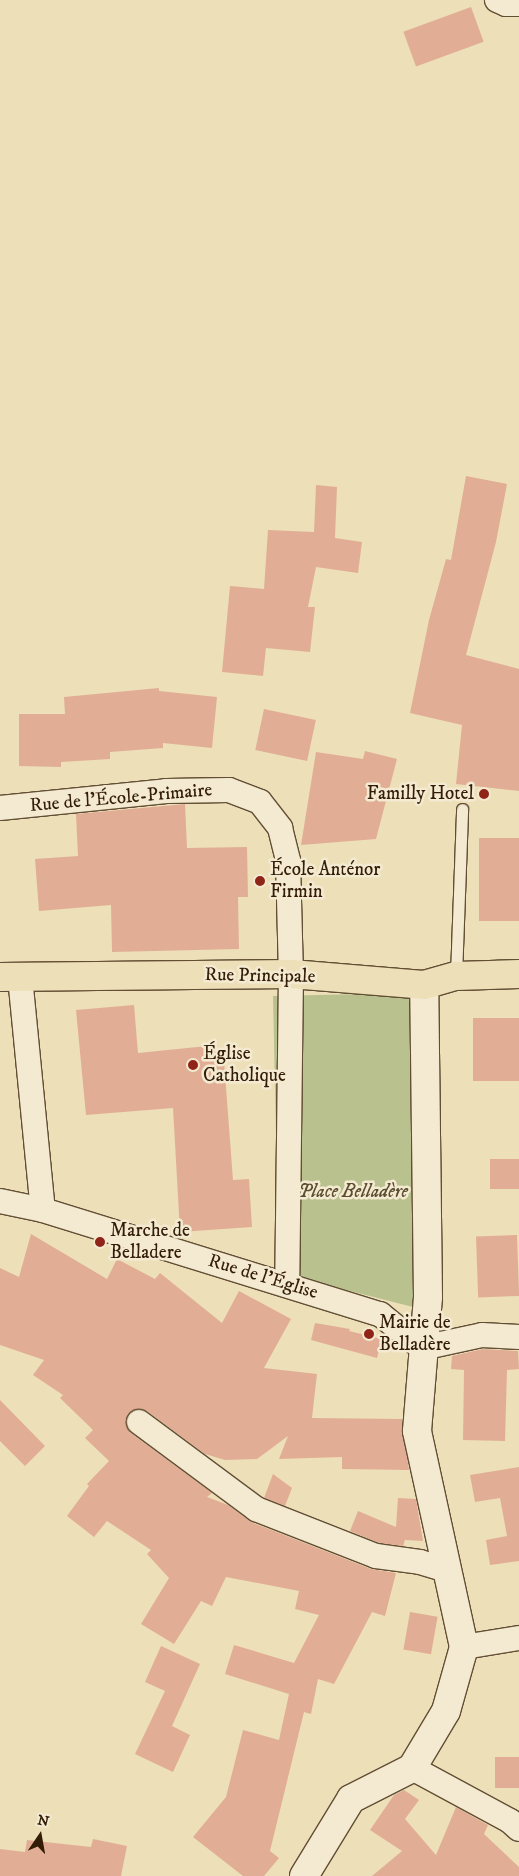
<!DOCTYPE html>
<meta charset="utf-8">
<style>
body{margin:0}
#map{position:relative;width:519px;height:1876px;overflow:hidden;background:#eddfb8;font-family:"IM FELL DW Pica",serif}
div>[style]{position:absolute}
.green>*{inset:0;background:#b9c18e}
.building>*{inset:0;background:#e1ae95;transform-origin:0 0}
.roads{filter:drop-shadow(1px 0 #624e34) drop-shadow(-1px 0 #624e34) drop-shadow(0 1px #624e34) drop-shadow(0 -1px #624e34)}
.lane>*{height:11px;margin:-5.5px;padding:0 5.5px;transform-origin:5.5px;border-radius:5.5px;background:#f3ead1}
.street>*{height:24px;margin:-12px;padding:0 12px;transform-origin:12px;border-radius:12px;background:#f3ead1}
.secondary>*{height:28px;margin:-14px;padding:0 14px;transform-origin:14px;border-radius:14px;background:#f3ead1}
.primary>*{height:28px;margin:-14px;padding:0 14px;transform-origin:14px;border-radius:14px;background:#eddfb8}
.dots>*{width:14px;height:14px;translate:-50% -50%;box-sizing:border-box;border:2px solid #f3ead1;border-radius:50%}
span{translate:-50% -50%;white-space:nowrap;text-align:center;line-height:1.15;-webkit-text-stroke:5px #f3ead1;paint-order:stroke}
.poi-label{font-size:19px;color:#331d08}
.right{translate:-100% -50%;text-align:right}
.left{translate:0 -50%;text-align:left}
.street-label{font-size:19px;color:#331d08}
.park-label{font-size:19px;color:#5b4e30;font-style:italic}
.north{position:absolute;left:15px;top:1811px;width:50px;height:50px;-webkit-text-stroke:4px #f3ead1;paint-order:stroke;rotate:12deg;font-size:14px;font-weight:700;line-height:20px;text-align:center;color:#331d08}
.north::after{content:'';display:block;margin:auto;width:18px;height:22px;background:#331d08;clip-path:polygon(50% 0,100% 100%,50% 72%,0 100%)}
</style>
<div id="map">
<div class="green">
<i style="clip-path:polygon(408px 993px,430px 1193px,421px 1309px,279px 1273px,273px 996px)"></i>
</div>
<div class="building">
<i style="left:471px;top:7px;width:37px;height:72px;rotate:70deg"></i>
<i style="clip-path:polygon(466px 476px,507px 484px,496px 542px,466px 655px,519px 669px,519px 791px,456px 784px,462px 725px,410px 713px,429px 620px,446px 559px,451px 560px)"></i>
<i style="clip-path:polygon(316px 485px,337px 487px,335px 538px,362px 542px,358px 573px,316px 567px,308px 607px,315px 607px,310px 652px,266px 648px,263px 676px,222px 672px,230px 586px,264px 589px,268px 530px,314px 532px)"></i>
<i style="clip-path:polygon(159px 688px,159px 691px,217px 697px,212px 748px,163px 743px,163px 748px,110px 752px,110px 759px,61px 762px,61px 767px,19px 766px,19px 714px,65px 714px,64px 697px)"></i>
<i style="left:264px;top:709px;width:53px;height:42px;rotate:12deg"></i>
<i style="clip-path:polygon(365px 751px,397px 759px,376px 839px,301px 845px,316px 752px,363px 759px)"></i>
<i style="clip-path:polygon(185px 804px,187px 848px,247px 847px,248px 897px,238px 897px,239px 949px,112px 952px,111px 905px,39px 911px,35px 859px,78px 856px,76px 814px)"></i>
<i style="left:479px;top:838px;width:40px;height:83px"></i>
<i style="clip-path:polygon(134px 1005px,138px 1053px,217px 1045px,218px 1061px,224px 1061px,233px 1180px,249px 1179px,252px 1227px,180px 1232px,173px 1108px,86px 1115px,76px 1010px)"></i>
<i style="left:473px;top:1018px;width:46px;height:63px"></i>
<i style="left:519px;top:1159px;width:30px;height:29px;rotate:90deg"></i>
<i style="clip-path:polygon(31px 1234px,107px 1279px,117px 1259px,155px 1279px,160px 1273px,222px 1323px,239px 1291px,291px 1319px,264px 1368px,317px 1374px,312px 1418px,402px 1419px,409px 1470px,342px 1469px,342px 1457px,279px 1459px,288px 1436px,257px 1459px,225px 1460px,205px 1454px,147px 1411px,133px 1410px,125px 1420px,131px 1433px,212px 1493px,207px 1497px,228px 1505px,251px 1522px,371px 1569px,396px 1573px,385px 1616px,372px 1612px,334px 1684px,318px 1679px,311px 1714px,304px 1712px,270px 1851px,279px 1858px,264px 1876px,243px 1876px,193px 1837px,226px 1797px,243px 1730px,279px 1740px,289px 1694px,225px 1674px,234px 1645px,294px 1663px,319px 1615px,295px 1609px,299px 1591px,226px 1577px,212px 1606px,201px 1601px,174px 1644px,141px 1624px,169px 1578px,147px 1554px,151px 1550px,107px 1521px,94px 1537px,67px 1516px,89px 1486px,87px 1484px,109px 1461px,85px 1438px,93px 1430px,60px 1398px,63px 1395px,33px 1375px,44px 1360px,0 1345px,0 1268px,19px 1277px)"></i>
<i style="left:517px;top:1235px;width:61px;height:41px;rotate:88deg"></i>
<i style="clip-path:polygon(315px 1323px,350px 1329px,349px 1331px,382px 1339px,377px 1358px,311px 1340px)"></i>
<i style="clip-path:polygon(483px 1349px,518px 1351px,519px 1369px,507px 1370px,505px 1441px,463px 1440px,464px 1370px,451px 1369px,452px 1356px)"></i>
<i style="clip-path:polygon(0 1400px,45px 1446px,25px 1466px,0 1441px)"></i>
<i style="clip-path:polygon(519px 1467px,519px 1561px,490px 1565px,486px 1540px,507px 1536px,500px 1498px,475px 1502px,470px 1475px)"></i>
<i style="clip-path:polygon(273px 1474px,292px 1488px,285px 1506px,264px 1498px)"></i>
<i style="clip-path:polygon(398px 1498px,416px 1499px,423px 1541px,405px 1540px,403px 1546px,379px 1543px,350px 1531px,358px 1511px,396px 1527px)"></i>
<i style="left:410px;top:1612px;width:28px;height:38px;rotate:10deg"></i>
<i style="clip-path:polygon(161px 1646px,200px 1664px,172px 1726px,190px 1735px,173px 1772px,135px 1754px,165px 1691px,145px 1682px)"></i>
<i style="left:519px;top:1757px;width:31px;height:24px;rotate:90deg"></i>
<i style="clip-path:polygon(404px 1790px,419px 1800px,405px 1819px,436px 1855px,456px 1807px,488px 1825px,484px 1834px,519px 1867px,519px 1876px,372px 1876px,402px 1851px,370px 1830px,394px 1795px)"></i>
<i style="clip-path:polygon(93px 1839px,127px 1846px,121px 1876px,0 1876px,0 1849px,25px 1852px,27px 1840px,91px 1847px)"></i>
</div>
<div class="roads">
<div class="lane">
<i style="left:456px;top:976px;width:167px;rotate:-87.9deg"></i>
</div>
<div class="street">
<i style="left:497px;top:0;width:10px;rotate:24deg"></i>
<i style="left:506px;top:4px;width:13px"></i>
<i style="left:0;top:808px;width:167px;rotate:-5.8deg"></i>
<i style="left:166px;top:791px;width:63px;rotate:-0.9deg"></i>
<i style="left:229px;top:790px;width:33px;rotate:21deg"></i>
<i style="left:260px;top:802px;width:33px;rotate:52deg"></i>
<i style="left:280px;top:828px;width:34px;rotate:76deg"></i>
<i style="left:288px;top:861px;width:113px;rotate:88.5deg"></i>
<i style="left:291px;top:974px;width:310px;rotate:90.7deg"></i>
<i style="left:20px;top:977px;width:234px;rotate:84.4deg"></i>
<i style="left:0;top:1201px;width:44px;rotate:11.8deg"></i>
<i style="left:43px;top:1210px;width:353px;rotate:17.2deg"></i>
<i style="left:380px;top:1314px;width:54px;rotate:39deg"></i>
<i style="left:422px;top:1348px;width:61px;rotate:-12.2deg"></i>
<i style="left:482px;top:1335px;width:37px;rotate:3deg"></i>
<i style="left:139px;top:1422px;width:146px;rotate:36.6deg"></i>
<i style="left:256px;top:1509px;width:129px;rotate:21.4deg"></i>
<i style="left:376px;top:1556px;width:44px;rotate:7.8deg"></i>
<i style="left:420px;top:1562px;width:27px;rotate:17deg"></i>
<i style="left:464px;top:1647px;width:56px;rotate:-9.3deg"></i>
<i style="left:412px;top:1768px;width:111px;rotate:28.4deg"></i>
<i style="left:510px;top:1821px;width:12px;rotate:42deg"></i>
</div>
<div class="secondary">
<i style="left:304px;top:1876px;width:90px;rotate:-58.6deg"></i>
<i style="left:351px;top:1799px;width:68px;rotate:-26.9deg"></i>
<i style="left:412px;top:1768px;width:66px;rotate:-59.2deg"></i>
<i style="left:446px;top:1711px;width:66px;rotate:-74.3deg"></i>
<i style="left:464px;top:1647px;width:221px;rotate:-102.3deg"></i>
<i style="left:417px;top:1431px;width:134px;rotate:-85.3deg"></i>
<i style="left:428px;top:1297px;width:312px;rotate:-90.7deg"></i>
</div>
<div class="primary">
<i style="left:0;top:977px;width:291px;rotate:-0.6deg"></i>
<i style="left:291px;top:974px;width:133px;rotate:4.7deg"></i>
<i style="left:424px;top:985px;width:33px;rotate:-16deg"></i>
<i style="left:456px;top:976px;width:63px;rotate:-1.8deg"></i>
</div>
</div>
<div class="dots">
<i style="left:484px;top:794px;background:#8f2418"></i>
<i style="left:260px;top:881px;background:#8f2418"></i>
<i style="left:193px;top:1065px;background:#8f2418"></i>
<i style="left:100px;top:1242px;background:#8f2418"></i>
<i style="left:369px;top:1334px;background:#8f2418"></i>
</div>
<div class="poi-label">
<span class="right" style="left:474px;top:794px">Familly Hotel</span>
<span class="left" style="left:270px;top:881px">École Anténor<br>Firmin</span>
<span class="left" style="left:203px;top:1065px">Église<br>Catholique</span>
<span class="left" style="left:110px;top:1242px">Marche de<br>Belladere</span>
<span class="left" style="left:379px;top:1334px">Mairie de<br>Belladère</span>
</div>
<div class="street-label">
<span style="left:121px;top:798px;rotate:-5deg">Rue de l'École-Primaire</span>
<span style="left:260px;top:976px;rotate:1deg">Rue Principale</span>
<span style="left:263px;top:1277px;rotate:17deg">Rue de l'Église</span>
</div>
<div class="park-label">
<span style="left:353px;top:1192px">Place Belladère</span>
</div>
<div class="north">N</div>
</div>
